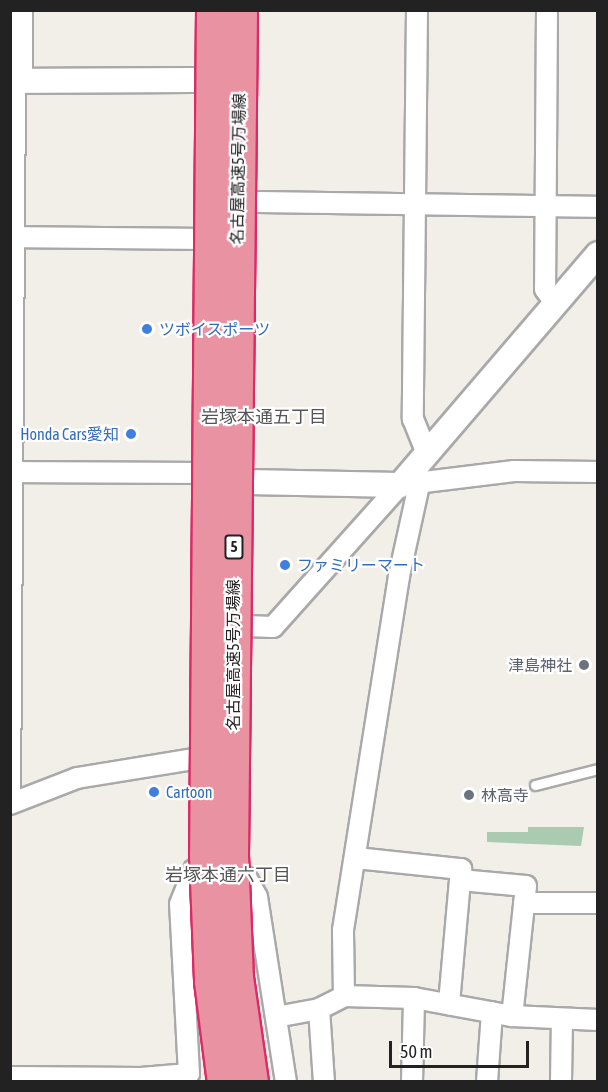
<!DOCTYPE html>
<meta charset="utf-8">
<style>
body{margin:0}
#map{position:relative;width:608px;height:1092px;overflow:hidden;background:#f2efe9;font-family:"Asap Condensed","Noto Sans JP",sans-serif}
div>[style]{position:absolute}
.cemetery>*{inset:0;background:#aacbaf}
.roads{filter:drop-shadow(2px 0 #a9a9a9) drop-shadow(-2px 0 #a9a9a9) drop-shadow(0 2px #a9a9a9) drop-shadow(0 -2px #a9a9a9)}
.service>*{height:9px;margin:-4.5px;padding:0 4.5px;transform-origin:4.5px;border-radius:4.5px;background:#fff}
.minor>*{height:20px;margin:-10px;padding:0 10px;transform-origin:10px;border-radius:10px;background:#fff}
.tertiary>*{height:24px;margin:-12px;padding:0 12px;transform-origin:12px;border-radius:12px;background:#fff}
.bridges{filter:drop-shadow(2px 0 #dc2a67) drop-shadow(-2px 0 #dc2a67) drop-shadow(0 2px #dc2a67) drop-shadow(0 -2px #dc2a67)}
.motorway-bridge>*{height:33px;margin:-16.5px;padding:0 16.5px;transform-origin:16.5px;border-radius:16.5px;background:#e892a2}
.dots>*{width:16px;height:16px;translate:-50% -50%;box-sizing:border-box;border:3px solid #fff;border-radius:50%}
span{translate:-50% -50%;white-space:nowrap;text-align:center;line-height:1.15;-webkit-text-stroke:4.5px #fff;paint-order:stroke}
.shield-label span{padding:2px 4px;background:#fff;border:2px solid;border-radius:4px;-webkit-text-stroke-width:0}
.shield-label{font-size:15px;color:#222;font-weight:700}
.street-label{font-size:16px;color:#222}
.shop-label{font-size:16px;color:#366cbe}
.left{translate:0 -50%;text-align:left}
.right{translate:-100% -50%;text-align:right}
.worship-label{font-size:16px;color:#5b616d}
.neighbourhood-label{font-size:18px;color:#555}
.frame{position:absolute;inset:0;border:12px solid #222;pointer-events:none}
.scale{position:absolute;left:389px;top:1041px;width:140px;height:27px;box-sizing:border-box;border:3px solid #222;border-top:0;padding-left:8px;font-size:18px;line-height:21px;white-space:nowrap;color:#222;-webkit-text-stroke:4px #fff;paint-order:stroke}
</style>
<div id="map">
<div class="cemetery">
<i style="clip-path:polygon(528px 827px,584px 827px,581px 846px,487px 842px,487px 832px,528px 832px)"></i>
</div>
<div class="roads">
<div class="service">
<i style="left:535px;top:785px;width:65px;rotate:-14.3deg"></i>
</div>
<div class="minor">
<i style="left:417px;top:10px;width:409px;rotate:90.6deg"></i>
<i style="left:413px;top:419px;width:37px;rotate:68deg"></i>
<i style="left:547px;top:10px;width:279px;rotate:90.4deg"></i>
<i style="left:545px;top:289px;width:17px;rotate:54deg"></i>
<i style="left:22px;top:81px;width:71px;rotate:-90deg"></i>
<i style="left:251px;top:202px;width:347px;rotate:0.8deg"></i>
<i style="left:10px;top:237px;width:188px;rotate:0.6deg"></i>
<i style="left:10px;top:472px;width:186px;rotate:0.3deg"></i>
<i style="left:246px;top:626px;width:27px;rotate:2deg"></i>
<i style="left:273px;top:627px;width:191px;rotate:-48.2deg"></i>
<i style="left:400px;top:485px;width:115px;rotate:-7deg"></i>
<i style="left:514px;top:471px;width:84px;rotate:0.7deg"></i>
<i style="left:10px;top:802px;width:721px;rotate:-89.6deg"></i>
<i style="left:10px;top:804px;width:72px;rotate:-21.2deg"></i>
<i style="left:77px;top:778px;width:119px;rotate:-9.2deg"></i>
<i style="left:356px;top:858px;width:106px;rotate:6deg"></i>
<i style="left:461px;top:869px;width:136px;rotate:95.1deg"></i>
<i style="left:246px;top:877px;width:23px;rotate:61deg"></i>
<i style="left:257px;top:897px;width:187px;rotate:81.1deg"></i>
<i style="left:460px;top:880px;width:66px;rotate:5.2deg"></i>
<i style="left:526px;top:886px;width:131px;rotate:96.1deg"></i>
<i style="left:524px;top:903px;width:74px"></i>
<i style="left:344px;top:996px;width:66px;rotate:-90.9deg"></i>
<i style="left:343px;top:930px;width:358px;rotate:-81deg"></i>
<i style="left:399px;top:576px;width:93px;rotate:-77.6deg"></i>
<i style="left:319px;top:1009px;width:73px;rotate:86.1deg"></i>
<i style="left:276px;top:1017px;width:44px;rotate:-10.5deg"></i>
<i style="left:319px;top:1009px;width:28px;rotate:-27deg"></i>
<i style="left:344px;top:996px;width:70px;rotate:1.6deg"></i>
<i style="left:414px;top:998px;width:100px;rotate:10.4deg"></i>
<i style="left:512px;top:1016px;width:86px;rotate:2.7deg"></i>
<i style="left:10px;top:1077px;width:131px;rotate:0.4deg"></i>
<i style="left:141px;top:1078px;width:48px;rotate:-4.8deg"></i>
<i style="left:189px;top:1074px;width:170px;rotate:-93deg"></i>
<i style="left:180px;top:904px;width:37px;rotate:-68deg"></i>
<i style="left:412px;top:1082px;width:84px;rotate:-88.6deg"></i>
<i style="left:487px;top:1082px;width:70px;rotate:-85.9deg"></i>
<i style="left:561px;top:1082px;width:63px;rotate:-89.1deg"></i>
</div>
<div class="tertiary">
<i style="left:10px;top:81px;width:217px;rotate:-0.3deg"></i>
<i style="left:220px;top:478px;width:27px;rotate:8deg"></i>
<i style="left:247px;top:482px;width:153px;rotate:1.1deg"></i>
<i style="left:400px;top:485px;width:304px;rotate:-49.4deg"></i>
</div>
</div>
<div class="bridges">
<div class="motorway-bridge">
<i style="left:213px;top:10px;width:845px;rotate:90.47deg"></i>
<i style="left:206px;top:855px;width:126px;rotate:87.7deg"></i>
<i style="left:211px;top:981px;width:102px;rotate:82.7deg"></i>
<i style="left:240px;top:10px;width:845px;rotate:90.61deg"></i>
<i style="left:231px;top:855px;width:122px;rotate:87.7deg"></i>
<i style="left:236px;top:977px;width:106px;rotate:81.9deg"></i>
</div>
</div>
<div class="dots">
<i style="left:147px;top:329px;background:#3f7fe0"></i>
<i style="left:131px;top:434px;background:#3f7fe0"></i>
<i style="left:285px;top:565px;background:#3f7fe0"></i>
<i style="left:584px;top:665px;background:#6b7280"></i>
<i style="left:154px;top:792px;background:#3f7fe0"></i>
<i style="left:469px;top:795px;background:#6b7280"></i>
</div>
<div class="shield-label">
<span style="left:234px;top:547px">5</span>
</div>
<div class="street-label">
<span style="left:238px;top:169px;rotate:-89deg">名古屋高速5号万場線</span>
<span style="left:233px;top:655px;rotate:-90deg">名古屋高速5号万場線</span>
</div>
<div class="shop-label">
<span class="left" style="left:159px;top:329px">ツボイスポーツ</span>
<span class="right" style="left:119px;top:434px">Honda Cars愛知</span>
<span class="left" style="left:297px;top:565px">ファミリーマート</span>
<span class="left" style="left:166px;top:792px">Cartoon</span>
</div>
<div class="worship-label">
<span class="right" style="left:572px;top:665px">津島神社</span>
<span class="left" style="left:481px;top:795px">林高寺</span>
</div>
<div class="neighbourhood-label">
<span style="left:264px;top:417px">岩塚本通五丁目</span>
<span style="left:228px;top:875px">岩塚本通六丁目</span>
</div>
<div class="frame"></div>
<div class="scale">50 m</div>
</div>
